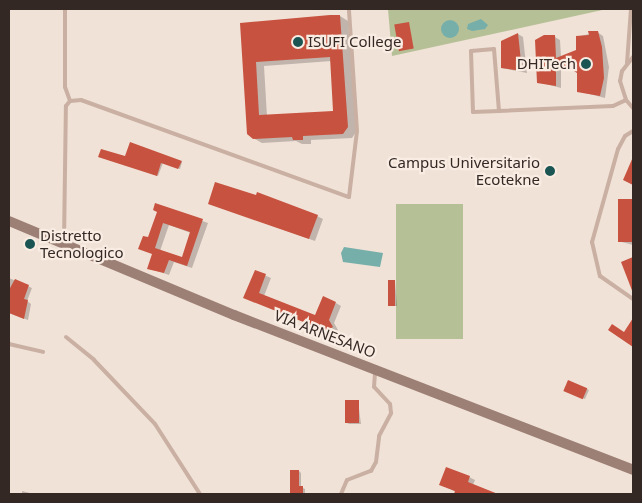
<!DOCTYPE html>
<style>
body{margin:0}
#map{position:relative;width:642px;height:503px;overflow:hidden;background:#f1e2d7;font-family:"Noto Sans",sans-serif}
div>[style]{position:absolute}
.green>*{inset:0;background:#b6c097;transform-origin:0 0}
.water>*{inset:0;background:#76aeaa}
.round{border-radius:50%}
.shadow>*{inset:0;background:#0003}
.building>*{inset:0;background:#c7523f;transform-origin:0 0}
.service>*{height:4px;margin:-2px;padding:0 2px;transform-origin:2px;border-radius:2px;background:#c9b0a3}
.secondary>*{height:10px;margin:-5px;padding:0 5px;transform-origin:5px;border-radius:5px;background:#9c7f75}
.dots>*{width:14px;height:14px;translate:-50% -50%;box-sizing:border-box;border:2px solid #f9ede3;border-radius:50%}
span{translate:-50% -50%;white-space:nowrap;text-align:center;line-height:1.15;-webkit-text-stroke:4.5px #f9ede3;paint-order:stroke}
.poi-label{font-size:15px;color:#342825}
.left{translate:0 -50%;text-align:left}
.right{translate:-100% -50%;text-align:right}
.street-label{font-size:15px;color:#342825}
.frame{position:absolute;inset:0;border:10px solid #342825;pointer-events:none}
</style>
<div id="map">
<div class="green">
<i style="clip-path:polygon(388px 9px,607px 9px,392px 56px)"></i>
<i style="left:463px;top:204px;width:135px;height:67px;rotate:90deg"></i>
</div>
<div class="water">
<i style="clip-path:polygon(481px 19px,488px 25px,485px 29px,472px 31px,467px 29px,468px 24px)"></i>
<i class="round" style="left:441px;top:20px;width:18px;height:18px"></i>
<i style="clip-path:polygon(344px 247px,383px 253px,380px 267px,343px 262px,341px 253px)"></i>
</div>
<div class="shadow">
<i style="clip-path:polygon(evenodd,340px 16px,348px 21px,356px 132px,352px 138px,311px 140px,311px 144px,302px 144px,296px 141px,262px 143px,253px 138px,241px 24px,340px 16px,332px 61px,335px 112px,267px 116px,264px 66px,332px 61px)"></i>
<i style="clip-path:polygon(597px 32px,603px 36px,609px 67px,605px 98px,578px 91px,578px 72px,574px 70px,561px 70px,561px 88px,538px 82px,555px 37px,560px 40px,561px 57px,577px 51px,577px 37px)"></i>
<i style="clip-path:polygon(518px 34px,523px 37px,527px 73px,502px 68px)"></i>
<i style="clip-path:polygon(100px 156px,181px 162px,182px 162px,180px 169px,163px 163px,158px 176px)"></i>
<i style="clip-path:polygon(619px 200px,633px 201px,633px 245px,618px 241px)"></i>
<i style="clip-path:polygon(209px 203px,317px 216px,323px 219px,315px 241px)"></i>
<i style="clip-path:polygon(evenodd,156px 204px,208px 223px,192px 268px,174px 262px,169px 275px,148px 268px,153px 254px,149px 239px,158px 212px,156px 204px,169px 225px,191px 233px,183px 258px,160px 251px,169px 225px)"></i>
<i style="clip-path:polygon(255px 271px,271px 278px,264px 296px,316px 317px,336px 303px,341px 306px,334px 323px,338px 330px,332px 333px,250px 300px)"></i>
<i style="clip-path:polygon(9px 278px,32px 288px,27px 301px,31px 304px,28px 320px,9px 313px)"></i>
<i style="clip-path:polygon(395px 281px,397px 306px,392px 306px,389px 305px)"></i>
<i style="clip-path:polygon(569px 381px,589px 390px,585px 399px,567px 392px)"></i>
<i style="clip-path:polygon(358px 401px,361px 424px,349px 424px,347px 423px)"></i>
<i style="clip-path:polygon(299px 471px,301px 473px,301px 487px,305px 489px,305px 494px,291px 493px)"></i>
<i style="clip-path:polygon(469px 477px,475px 480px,473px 485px,494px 494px,455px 494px,456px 492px,441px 485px)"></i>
<i style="clip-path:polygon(22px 491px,34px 494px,22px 494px)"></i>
</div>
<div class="building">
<i style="clip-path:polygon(evenodd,330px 15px,340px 15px,348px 127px,343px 134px,303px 136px,303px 140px,293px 140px,292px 137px,253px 139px,247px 134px,240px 23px,330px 15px,330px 57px,333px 111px,259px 115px,256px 62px,330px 57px)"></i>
<i style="left:409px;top:22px;width:27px;height:15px;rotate:80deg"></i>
<i style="clip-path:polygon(588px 31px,598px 31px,602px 47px,604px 78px,600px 96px,577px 92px,577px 73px,568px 67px,556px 68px,556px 86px,537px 83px,535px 40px,544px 35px,555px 35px,556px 58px,576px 50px,576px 36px,589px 35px)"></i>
<i style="clip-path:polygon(518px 33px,522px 71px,501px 68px,501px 41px)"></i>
<i style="clip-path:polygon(130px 142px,182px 161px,178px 169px,161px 163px,157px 176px,98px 157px,101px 149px,125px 156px)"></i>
<i style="clip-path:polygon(633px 157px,633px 185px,623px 180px)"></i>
<i style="clip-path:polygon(215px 182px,256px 195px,257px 192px,318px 215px,309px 239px,208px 204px)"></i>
<i style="left:618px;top:199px;width:15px;height:43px"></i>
<i style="clip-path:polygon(evenodd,155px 203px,203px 219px,187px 266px,169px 260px,164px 273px,147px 269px,152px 254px,138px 249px,143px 236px,148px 237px,157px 212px,153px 210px,155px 203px,163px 223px,190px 232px,182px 257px,155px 248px,163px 223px)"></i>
<i style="clip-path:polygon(633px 257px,633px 293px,621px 262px)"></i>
<i style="clip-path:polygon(255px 270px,266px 274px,259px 293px,315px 315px,323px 296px,336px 302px,329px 320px,333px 327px,326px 331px,243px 298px)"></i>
<i style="clip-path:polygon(15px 279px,29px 285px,24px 299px,28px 300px,24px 319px,9px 313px,9px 290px)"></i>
<i style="left:388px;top:280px;width:7px;height:26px"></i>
<i style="clip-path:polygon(633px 318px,633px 347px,608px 330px,612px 324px,624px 332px)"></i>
<i style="left:568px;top:380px;width:21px;height:12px;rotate:23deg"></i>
<i style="left:345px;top:400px;width:14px;height:23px"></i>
<i style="clip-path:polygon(446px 467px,470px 476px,468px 482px,498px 494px,454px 494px,455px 491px,439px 485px)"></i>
<i style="clip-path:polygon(290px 470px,299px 470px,299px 486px,303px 486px,303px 494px,290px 493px)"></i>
</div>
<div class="service">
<i style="left:65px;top:9px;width:78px;rotate:90deg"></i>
<i style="left:65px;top:87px;width:15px;rotate:70deg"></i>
<i style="left:633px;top:57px;width:18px;rotate:128deg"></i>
<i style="left:622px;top:71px;width:10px;rotate:101deg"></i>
<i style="left:620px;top:81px;width:20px;rotate:72deg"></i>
<i style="left:626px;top:100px;width:11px;rotate:49deg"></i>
<i style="left:627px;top:63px;width:54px;rotate:-85.8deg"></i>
<i style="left:499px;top:111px;width:26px;rotate:178deg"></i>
<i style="left:473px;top:112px;width:61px;rotate:-91.9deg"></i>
<i style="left:471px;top:51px;width:23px;rotate:-5deg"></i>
<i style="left:494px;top:49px;width:62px;rotate:85.4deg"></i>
<i style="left:499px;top:111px;width:114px;rotate:-2.5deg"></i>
<i style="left:613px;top:106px;width:14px;rotate:-25deg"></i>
<i style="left:633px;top:131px;width:9px;rotate:148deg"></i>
<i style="left:625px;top:136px;width:15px;rotate:118deg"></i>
<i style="left:618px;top:149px;width:97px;rotate:105.6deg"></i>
<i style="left:592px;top:242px;width:35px;rotate:77deg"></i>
<i style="left:600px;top:276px;width:40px;rotate:34.9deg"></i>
<i style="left:64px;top:242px;width:136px;rotate:-89.2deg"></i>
<i style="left:66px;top:106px;width:6px;rotate:-51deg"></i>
<i style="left:70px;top:101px;width:11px;rotate:-5deg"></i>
<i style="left:81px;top:100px;width:285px;rotate:19.9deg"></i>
<i style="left:349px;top:197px;width:66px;rotate:-83.1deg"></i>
<i style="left:357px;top:131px;width:122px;rotate:-93.8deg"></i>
<i style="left:66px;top:337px;width:36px;rotate:39deg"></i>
<i style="left:94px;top:360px;width:88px;rotate:46.4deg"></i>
<i style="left:155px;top:424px;width:83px;rotate:57.3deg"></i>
<i style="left:9px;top:344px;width:35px;rotate:13deg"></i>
<i style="left:341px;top:494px;width:15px;rotate:-67deg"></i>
<i style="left:347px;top:480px;width:26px;rotate:-21deg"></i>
<i style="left:371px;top:471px;width:10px;rotate:-61deg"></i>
<i style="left:376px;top:462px;width:26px;rotate:-83deg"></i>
<i style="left:379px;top:436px;width:26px;rotate:-62deg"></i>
<i style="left:391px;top:413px;width:9px;rotate:-96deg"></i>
<i style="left:390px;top:404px;width:23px;rotate:-133deg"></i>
<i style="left:374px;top:387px;width:15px;rotate:-86deg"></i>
</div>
<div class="secondary">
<i style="left:9px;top:221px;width:244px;rotate:22.7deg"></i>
<i style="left:234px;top:315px;width:428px;rotate:21.2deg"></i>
</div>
<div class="dots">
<i style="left:298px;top:42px;background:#1b5553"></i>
<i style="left:586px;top:64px;background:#1b5553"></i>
<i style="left:550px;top:171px;background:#1b5553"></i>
<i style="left:30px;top:244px;background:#1b5553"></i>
</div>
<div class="poi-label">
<span class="left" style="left:308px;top:42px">ISUFI College</span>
<span class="right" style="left:576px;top:64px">DHITech</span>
<span class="right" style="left:540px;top:171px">Campus Universitario<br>Ecotekne</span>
<span class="left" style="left:40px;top:244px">Distretto<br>Tecnologico</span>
</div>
<div class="street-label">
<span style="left:325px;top:334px;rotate:21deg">VIA ARNESANO</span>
</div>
<div class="frame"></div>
</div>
